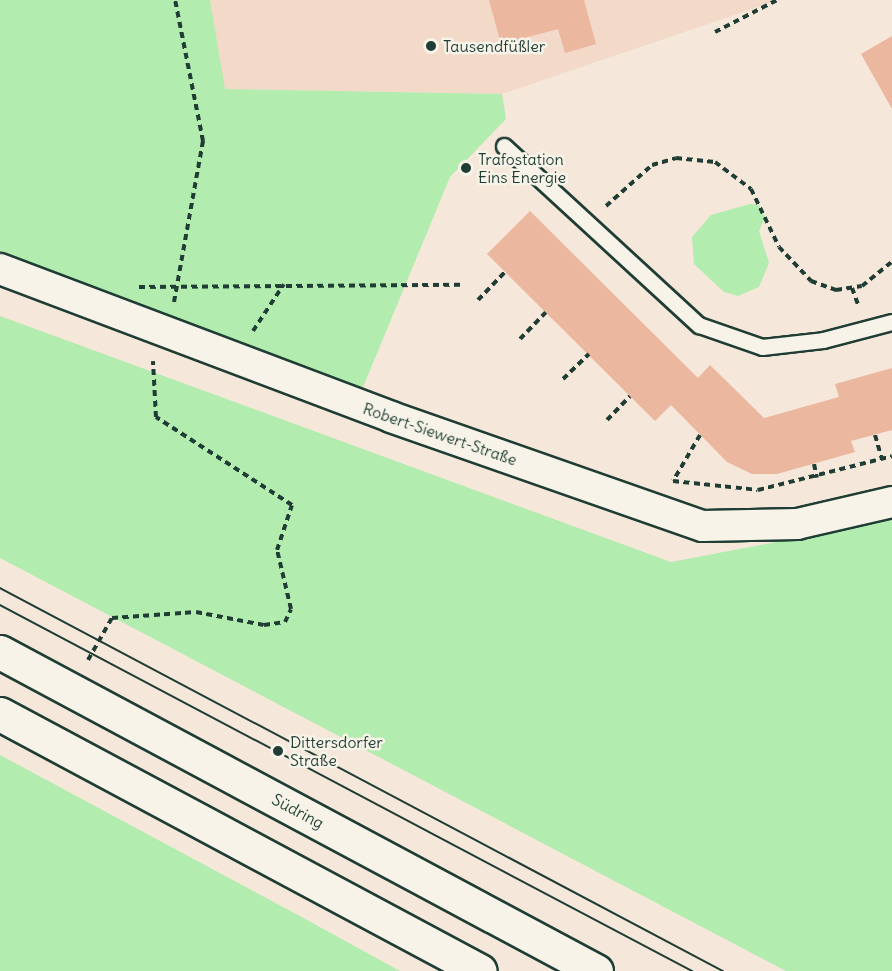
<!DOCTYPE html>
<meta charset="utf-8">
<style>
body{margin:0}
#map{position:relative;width:892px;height:971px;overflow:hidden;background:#f5e7d9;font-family:Delius,sans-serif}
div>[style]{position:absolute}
.built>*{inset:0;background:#f2d9c8}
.green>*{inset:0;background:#b3ecaf}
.building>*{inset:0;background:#ecb79f}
.path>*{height:4px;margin-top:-2px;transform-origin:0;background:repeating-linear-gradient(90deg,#1f3d34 0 6px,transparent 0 10.5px)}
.roads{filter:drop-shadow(2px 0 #1f3d34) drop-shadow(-2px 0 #1f3d34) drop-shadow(0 2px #1f3d34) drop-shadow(0 -2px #1f3d34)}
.service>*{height:15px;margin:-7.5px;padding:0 7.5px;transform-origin:7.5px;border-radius:7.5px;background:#f7f3e8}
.minor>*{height:30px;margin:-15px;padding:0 15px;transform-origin:15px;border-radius:15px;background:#f7f3e8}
.primary>*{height:33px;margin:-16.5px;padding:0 16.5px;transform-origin:16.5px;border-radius:16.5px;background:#f7f3e8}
.tram>*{height:1.5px;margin:-0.75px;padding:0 0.75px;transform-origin:0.75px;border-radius:0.75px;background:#1f3d34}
.dots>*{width:16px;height:16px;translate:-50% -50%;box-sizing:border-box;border:3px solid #f7f3e8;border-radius:50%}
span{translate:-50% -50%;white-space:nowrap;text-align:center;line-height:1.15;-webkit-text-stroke:5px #f7f3e8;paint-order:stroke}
.poi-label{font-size:16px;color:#1f3d34}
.left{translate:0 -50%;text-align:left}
.street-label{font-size:16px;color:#1f3d34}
</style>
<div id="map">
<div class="built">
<i style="clip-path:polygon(210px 0,779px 0,502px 94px,224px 89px)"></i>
</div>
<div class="green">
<i style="clip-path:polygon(0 0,210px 0,225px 89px,502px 94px,506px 119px,450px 177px,361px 392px,0 252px)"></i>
<i style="clip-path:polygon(750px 204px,759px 205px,765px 217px,759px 231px,769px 263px,759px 287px,738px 296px,724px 292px,694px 264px,692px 237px,711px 215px)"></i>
<i style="clip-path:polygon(0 316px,671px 562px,892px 520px,892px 971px,786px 971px,0 558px)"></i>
<i style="clip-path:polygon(0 755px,296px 914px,400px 971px,0 971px)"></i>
</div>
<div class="building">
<i style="clip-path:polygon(489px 0,584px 0,596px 44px,565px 53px,558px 29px,501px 44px)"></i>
<i style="clip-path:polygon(892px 36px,892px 109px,861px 54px)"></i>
<i style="clip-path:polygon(530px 211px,698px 378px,710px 365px,764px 418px,839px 397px,835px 384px,892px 368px,892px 430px,851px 441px,855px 452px,777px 474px,752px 474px,727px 462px,671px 405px,655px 421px,487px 254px)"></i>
</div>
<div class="path">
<i style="left:715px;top:32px;width:70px;rotate:-27.3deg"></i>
<i style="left:606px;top:206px;width:62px;rotate:-41.7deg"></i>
<i style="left:652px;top:165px;width:25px;rotate:-16deg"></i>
<i style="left:676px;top:158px;width:39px;rotate:6deg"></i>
<i style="left:715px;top:162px;width:45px;rotate:36.9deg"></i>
<i style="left:751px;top:189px;width:64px;rotate:64.2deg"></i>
<i style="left:779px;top:247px;width:47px;rotate:46.7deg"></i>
<i style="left:811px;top:281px;width:27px;rotate:20deg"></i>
<i style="left:836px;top:290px;width:26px;rotate:-9deg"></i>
<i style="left:862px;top:286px;width:38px;rotate:-39deg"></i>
<i style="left:139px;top:287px;width:323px;rotate:-0.4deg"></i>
<i style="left:852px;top:288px;width:20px;rotate:70deg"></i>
<i style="left:478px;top:300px;width:40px;rotate:-46deg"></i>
<i style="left:174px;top:302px;width:164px;rotate:-79.8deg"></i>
<i style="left:203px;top:141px;width:144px;rotate:-101.2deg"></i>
<i style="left:253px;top:331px;width:56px;rotate:-56.6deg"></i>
<i style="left:520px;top:339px;width:37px;rotate:-46deg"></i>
<i style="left:563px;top:379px;width:36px;rotate:-44deg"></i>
<i style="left:607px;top:420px;width:33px;rotate:-46deg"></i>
<i style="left:700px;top:435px;width:53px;rotate:120.4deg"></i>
<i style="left:673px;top:481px;width:85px;rotate:6deg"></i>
<i style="left:758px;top:490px;width:138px;rotate:-14.2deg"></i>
<i style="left:875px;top:435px;width:25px;rotate:74deg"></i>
<i style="left:814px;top:464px;width:14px;rotate:78deg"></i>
<i style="left:88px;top:660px;width:48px;rotate:-60.3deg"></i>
<i style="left:112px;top:618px;width:84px;rotate:-4.1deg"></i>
<i style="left:196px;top:612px;width:69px;rotate:10.8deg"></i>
<i style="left:264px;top:625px;width:21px;rotate:-8deg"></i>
<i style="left:285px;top:622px;width:14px;rotate:-65deg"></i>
<i style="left:291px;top:609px;width:61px;rotate:-103.3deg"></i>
<i style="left:277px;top:550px;width:47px;rotate:-71.6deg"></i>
<i style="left:292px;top:505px;width:162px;rotate:-147.1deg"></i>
<i style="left:156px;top:417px;width:56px;rotate:-93.1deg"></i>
</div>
<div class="roads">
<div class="service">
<i style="left:504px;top:146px;width:265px;rotate:42.6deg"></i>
<i style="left:699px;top:325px;width:67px;rotate:19.2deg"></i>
<i style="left:762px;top:347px;width:61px;rotate:-6.5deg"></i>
<i style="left:823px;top:340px;width:71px;rotate:-14.6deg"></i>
</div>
<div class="minor">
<i style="left:0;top:269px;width:418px;rotate:20.7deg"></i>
<i style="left:391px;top:417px;width:330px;rotate:19.3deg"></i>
<i style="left:703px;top:526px;width:94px;rotate:-1.2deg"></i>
<i style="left:797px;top:524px;width:98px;rotate:-13deg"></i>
</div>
<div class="primary">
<i style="left:0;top:652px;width:676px;rotate:28.16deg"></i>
<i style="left:0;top:714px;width:544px;rotate:28.17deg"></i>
</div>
</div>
<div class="tram">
<i style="left:0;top:588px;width:818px;rotate:27.91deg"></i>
<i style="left:0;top:605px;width:783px;rotate:27.87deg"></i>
</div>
<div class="dots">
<i style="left:431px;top:46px;background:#1f3d34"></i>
<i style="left:466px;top:168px;background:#1f3d34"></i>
<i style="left:278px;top:751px;background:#1f3d34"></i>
</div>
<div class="poi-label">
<span class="left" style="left:443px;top:46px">Tausendfüßler</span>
<span class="left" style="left:478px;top:168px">Trafostation<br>Eins Energie</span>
<span class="left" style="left:290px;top:751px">Dittersdorfer<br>Straße</span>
</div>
<div class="street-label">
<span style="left:440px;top:434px;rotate:19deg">Robert-Siewert-Straße</span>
<span style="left:298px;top:811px;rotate:28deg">Südring</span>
</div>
</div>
